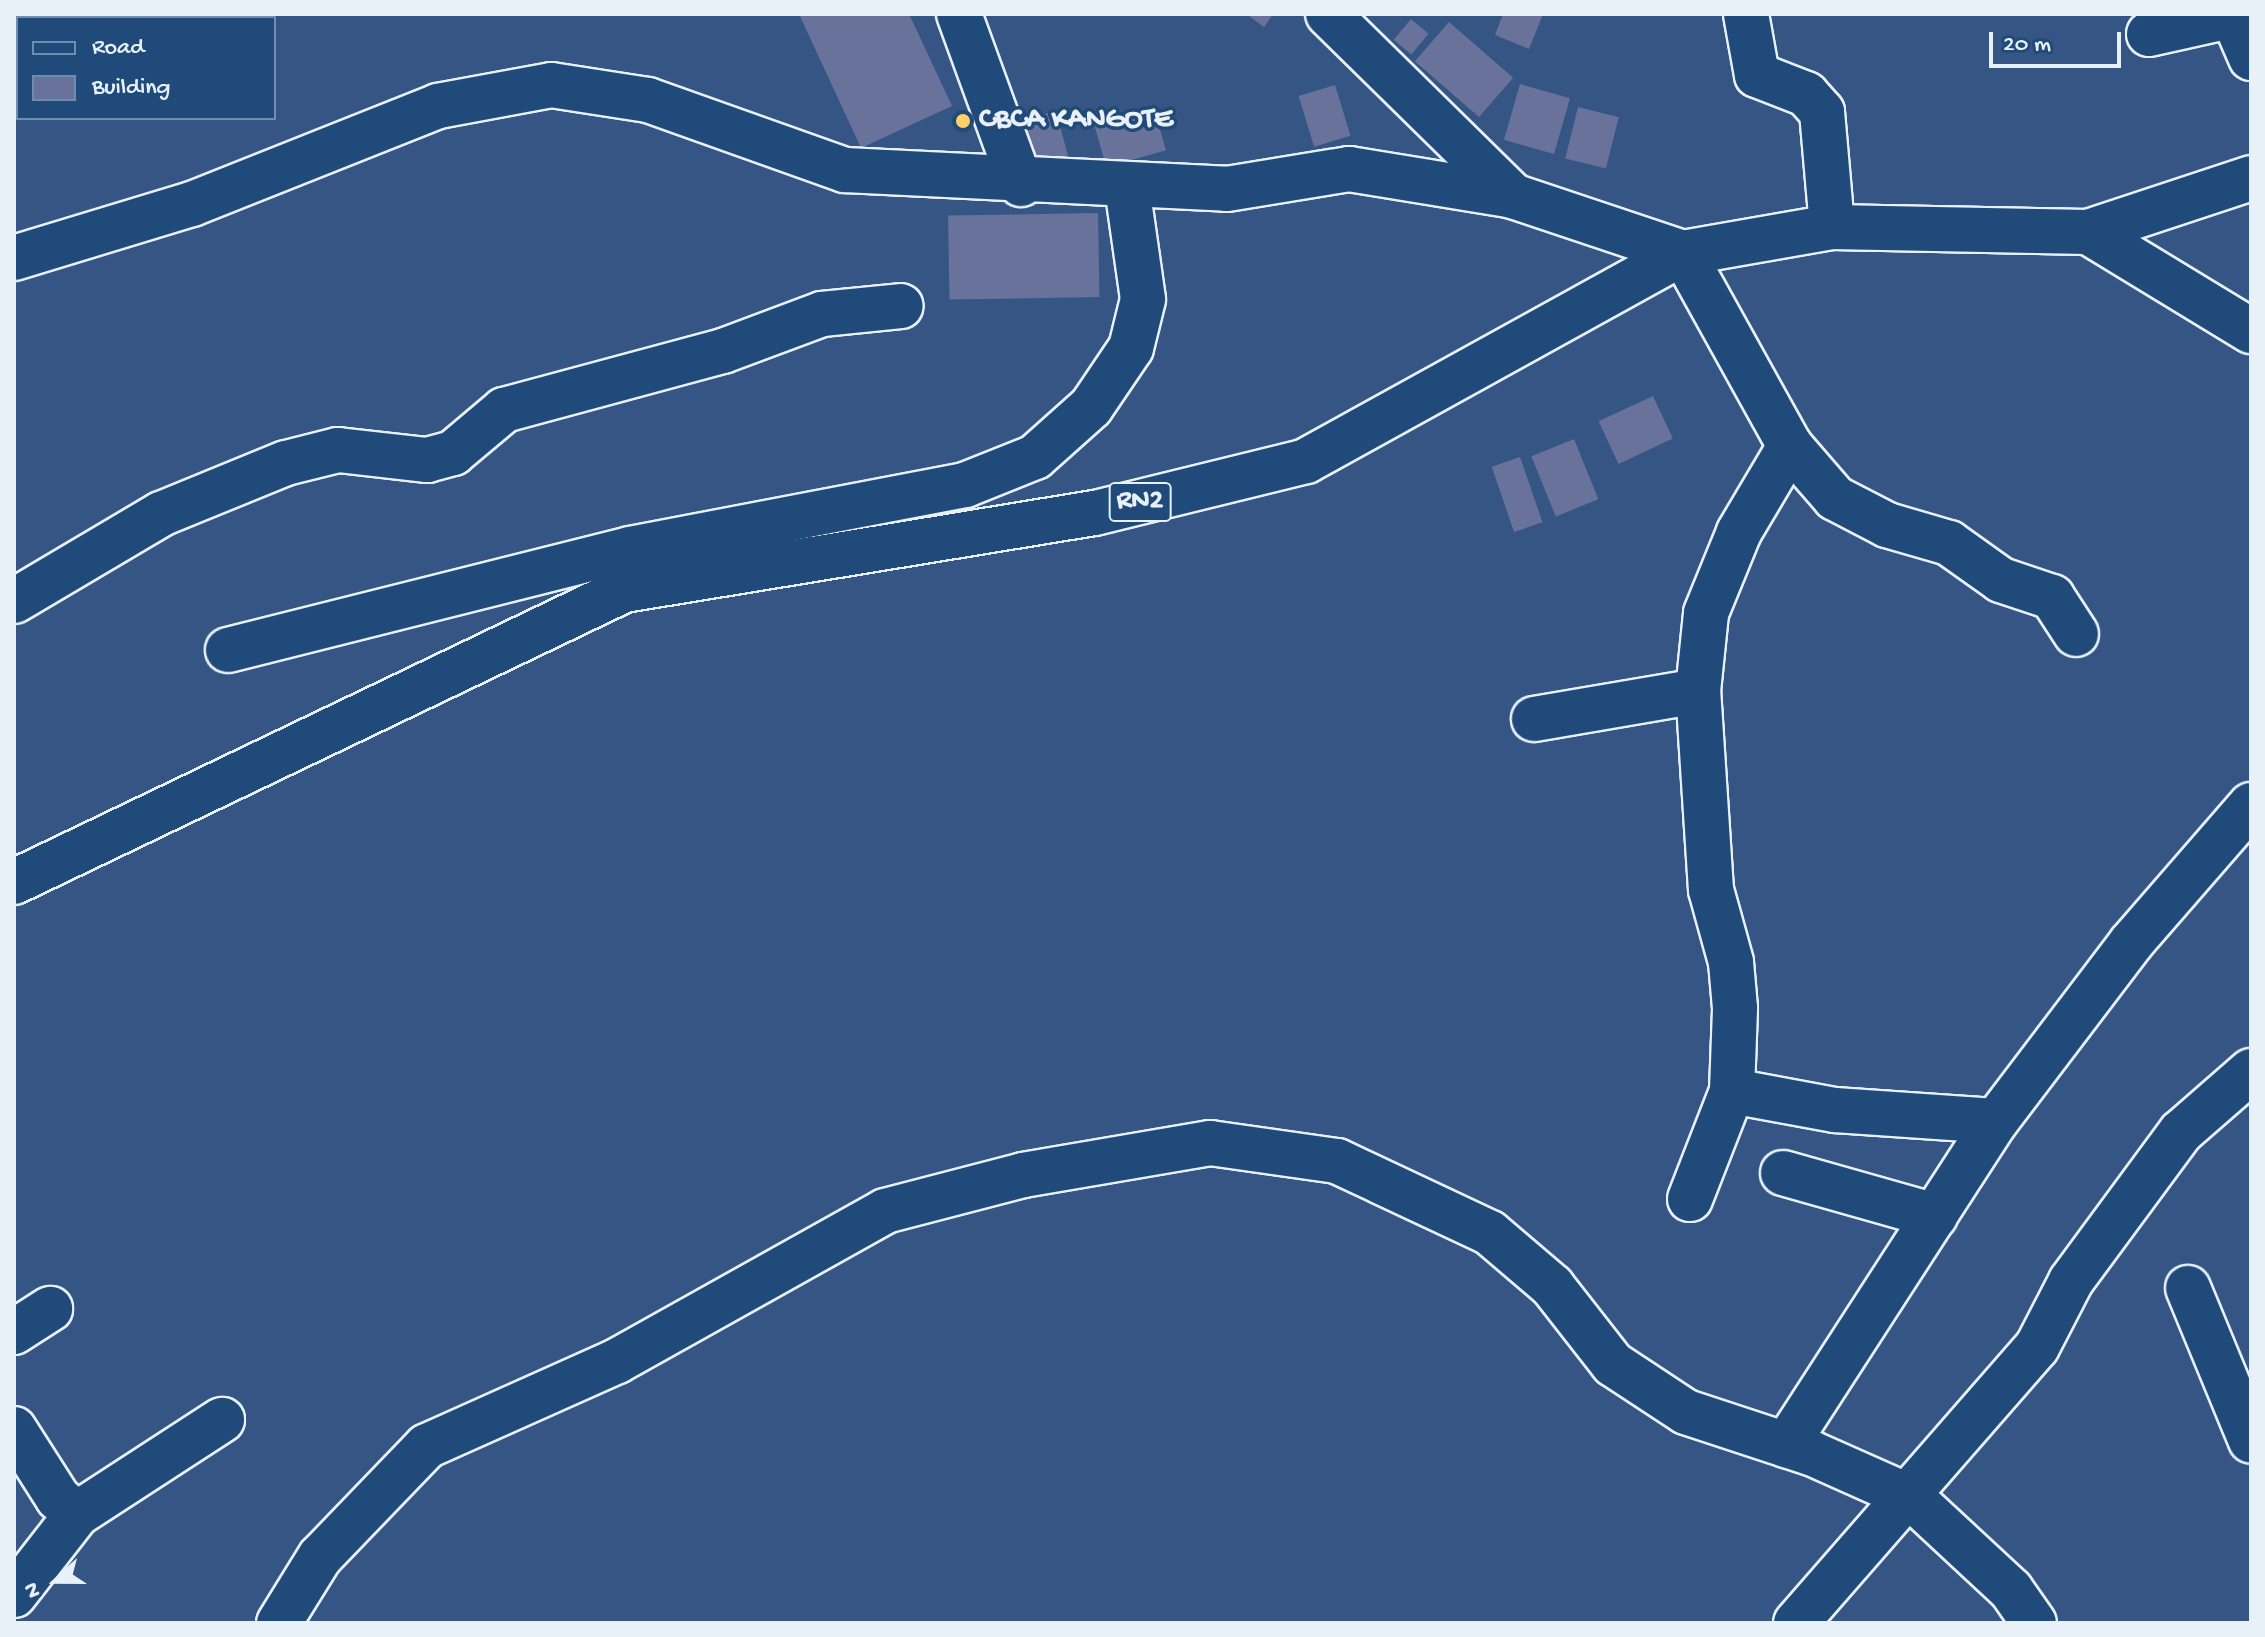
<!DOCTYPE html>
<style>
body{margin:0}
#map{position:relative;width:2265px;height:1637px;overflow:hidden;background:#355684;font-family:"Gochi Hand",sans-serif}
div>[style]{position:absolute}
.building>*{inset:0;background:#69729a;transform-origin:0 0}
.roads{filter:drop-shadow(2px 0 #e8f1f8) drop-shadow(-2px 0 #e8f1f8) drop-shadow(0 2px #e8f1f8) drop-shadow(0 -2px #e8f1f8)}
.minor>*{height:44px;margin:-22px;padding:0 22px;transform-origin:22px;border-radius:22px;background:#1f4a7a}
.trunk>*{height:44px;margin:-22px;padding:0 22px;transform-origin:22px;border-radius:22px;background:#1f4a7a}
.dots>*{width:22px;height:22px;translate:-50% -50%;box-sizing:border-box;border:4px solid #1f4a7a;border-radius:50%}
span{translate:-50% -50%;white-space:nowrap;text-align:center;line-height:1.15;-webkit-text-stroke:7px #1f4a7a;paint-order:stroke}
.shield-label span{padding:2px 6px;background:#1f4a7a;border:2px solid;border-radius:6px;-webkit-text-stroke-width:0}
.shield-label{font-size:28px;color:#e8f1f8;font-weight:700}
.poi-label{font-size:30px;color:#e8f1f8;font-weight:700}
.left{translate:0 -50%;text-align:left}
.frame{position:absolute;inset:0;border:16px solid #e8f1f8;pointer-events:none}
.legend{position:absolute;left:16px;top:16px;width:260px;height:104px;box-sizing:border-box;background:#1f4a7a;border:2px solid #6f8dac;margin:0;padding:10px 14px;list-style:none;font-size:24px;color:#e8f1f8}
.legend li{display:flex;align-items:center;gap:16px;height:40px}
.legend b{width:40px;border:2px solid #6f8dac}
.north{position:absolute;left:16px;top:1541px;width:80px;height:80px;-webkit-text-stroke:6px #1f4a7a;paint-order:stroke;rotate:249deg;font-size:22px;font-weight:700;line-height:32px;text-align:center;color:#e8f1f8}
.north::after{content:'';display:block;margin:auto;width:28px;height:36px;background:#e8f1f8;clip-path:polygon(50% 0,100% 100%,50% 72%,0 100%)}
.scale{position:absolute;left:1989px;top:32px;width:132px;height:36px;box-sizing:border-box;border:4px solid #e8f1f8;border-top:0;padding-left:10px;font-size:24px;line-height:28px;white-space:nowrap;color:#e8f1f8;-webkit-text-stroke:6px #1f4a7a;paint-order:stroke}
</style>
<div id="map">
<div class="building">
<i style="clip-path:polygon(799px 14px,909px 14px,952px 106px,861px 148px)"></i>
<i style="clip-path:polygon(1246px 14px,1273px 14px,1264px 27px)"></i>
<i style="clip-path:polygon(1503px 14px,1543px 14px,1529px 49px,1495px 35px)"></i>
<i style="left:1411px;top:19px;width:23px;height:27px;rotate:40deg"></i>
<i style="left:1449px;top:22px;width:85px;height:52px;rotate:41deg"></i>
<i style="left:1520px;top:84px;width:52px;height:58px;rotate:16deg"></i>
<i style="left:1335px;top:85px;width:53px;height:38px;rotate:73deg"></i>
<i style="left:1153px;top:105px;width:47px;height:62px;rotate:74deg"></i>
<i style="left:1578px;top:107px;width:42px;height:53px;rotate:14deg"></i>
<i style="left:1056px;top:111px;width:46px;height:39px;rotate:75deg"></i>
<i style="left:1098px;top:213px;width:84px;height:150px;rotate:89deg"></i>
<i style="left:1653px;top:396px;width:47px;height:60px;rotate:65deg"></i>
<i style="left:1574px;top:439px;width:65px;height:46px;rotate:68deg"></i>
<i style="left:1520px;top:457px;width:69px;height:30px;rotate:71deg"></i>
</div>
<div class="roads">
<div class="minor">
<i style="left:959px;top:14px;width:181px;rotate:70deg"></i>
<i style="left:1328px;top:14px;width:260px;rotate:44.5deg"></i>
<i style="left:1513px;top:196px;width:179px;rotate:18.5deg"></i>
<i style="left:1683px;top:253px;width:221px;rotate:61deg"></i>
<i style="left:1790px;top:446px;width:69px;rotate:49.1deg"></i>
<i style="left:1835px;top:498px;width:59px;rotate:27.4deg"></i>
<i style="left:1887px;top:525px;width:65px;rotate:16.2deg"></i>
<i style="left:1949px;top:543px;width:64px;rotate:35.4deg"></i>
<i style="left:2001px;top:580px;width:54px;rotate:18.4deg"></i>
<i style="left:2052px;top:597px;width:44px;rotate:57deg"></i>
<i style="left:1746px;top:14px;width:62px;rotate:79.8deg"></i>
<i style="left:1757px;top:75px;width:53px;rotate:21.2deg"></i>
<i style="left:1806px;top:94px;width:24px;rotate:48deg"></i>
<i style="left:1822px;top:112px;width:115px;rotate:85deg"></i>
<i style="left:2232px;top:14px;width:48px;rotate:66.6deg"></i>
<i style="left:2149px;top:34px;width:92px;rotate:-12.5deg"></i>
<i style="left:2088px;top:232px;width:172px;rotate:-18.3deg"></i>
<i style="left:14px;top:258px;width:186px;rotate:-16.9deg"></i>
<i style="left:192px;top:204px;width:265px;rotate:-21.7deg"></i>
<i style="left:438px;top:106px;width:115px;rotate:-10.5deg"></i>
<i style="left:551px;top:85px;width:98px;rotate:8.8deg"></i>
<i style="left:648px;top:100px;width:209px;rotate:19.6deg"></i>
<i style="left:845px;top:170px;width:382px;rotate:2.8deg"></i>
<i style="left:1227px;top:189px;width:124px;rotate:-9.3deg"></i>
<i style="left:1349px;top:169px;width:166px;rotate:9.3deg"></i>
<i style="left:14px;top:601px;width:171px;rotate:-30.6deg"></i>
<i style="left:161px;top:514px;width:135px;rotate:-22.2deg"></i>
<i style="left:286px;top:463px;width:54px;rotate:-14deg"></i>
<i style="left:338px;top:450px;width:90px;rotate:6.4deg"></i>
<i style="left:427px;top:460px;width:27px;rotate:-15deg"></i>
<i style="left:453px;top:453px;width:67px;rotate:-40.1deg"></i>
<i style="left:504px;top:410px;width:227px;rotate:-15.1deg"></i>
<i style="left:723px;top:351px;width:106px;rotate:-20.5deg"></i>
<i style="left:822px;top:314px;width:79px;rotate:-5.8deg"></i>
<i style="left:228px;top:650px;width:414px;rotate:-14.1deg"></i>
<i style="left:630px;top:549px;width:341px;rotate:-10.8deg"></i>
<i style="left:965px;top:485px;width:75px;rotate:-21.8deg"></i>
<i style="left:1035px;top:457px;width:75px;rotate:-41.8deg"></i>
<i style="left:1091px;top:407px;width:71px;rotate:-55.9deg"></i>
<i style="left:1131px;top:348px;width:50px;rotate:-76.2deg"></i>
<i style="left:1143px;top:299px;width:113px;rotate:-98.1deg"></i>
<i style="left:1534px;top:719px;width:166px;rotate:-9.7deg"></i>
<i style="left:1732px;top:1091px;width:105px;rotate:10.5deg"></i>
<i style="left:1835px;top:1110px;width:161px;rotate:3.9deg"></i>
<i style="left:1783px;top:1173px;width:158px;rotate:15.8deg"></i>
<i style="left:1690px;top:1199px;width:116px;rotate:-68.7deg"></i>
<i style="left:1732px;top:1091px;width:83px;rotate:-87.9deg"></i>
<i style="left:1735px;top:1008px;width:46px;rotate:-95deg"></i>
<i style="left:1731px;top:962px;width:75px;rotate:-105.5deg"></i>
<i style="left:1711px;top:890px;width:199px;rotate:-93.7deg"></i>
<i style="left:1698px;top:691px;width:78px;rotate:-84.1deg"></i>
<i style="left:1706px;top:613px;width:87px;rotate:-67.8deg"></i>
<i style="left:1739px;top:532px;width:100px;rotate:-59.3deg"></i>
<i style="left:2188px;top:1288px;width:165px;rotate:67.6deg"></i>
<i style="left:14px;top:1332px;width:43px;rotate:-32.6deg"></i>
<i style="left:14px;top:1429px;width:82px;rotate:57.5deg"></i>
<i style="left:58px;top:1498px;width:25px;rotate:40deg"></i>
<i style="left:77px;top:1514px;width:173px;rotate:-33deg"></i>
<i style="left:1786px;top:1445px;width:386px;rotate:-57.1deg"></i>
<i style="left:1996px;top:1121px;width:223px;rotate:-52.8deg"></i>
<i style="left:2131px;top:943px;width:183px;rotate:-49deg"></i>
<i style="left:14px;top:1595px;width:103px;rotate:-52.1deg"></i>
<i style="left:279px;top:1623px;width:78px;rotate:-58.2deg"></i>
<i style="left:320px;top:1557px;width:154px;rotate:-46.1deg"></i>
<i style="left:427px;top:1446px;width:208px;rotate:-24.1deg"></i>
<i style="left:617px;top:1361px;width:307px;rotate:-29.2deg"></i>
<i style="left:885px;top:1211px;width:143px;rotate:-14.6deg"></i>
<i style="left:1023px;top:1175px;width:190px;rotate:-9.7deg"></i>
<i style="left:1210px;top:1143px;width:128px;rotate:8.1deg"></i>
<i style="left:1337px;top:1161px;width:169px;rotate:25.2deg"></i>
<i style="left:1490px;top:1233px;width:82px;rotate:40.5deg"></i>
<i style="left:1552px;top:1286px;width:99px;rotate:52deg"></i>
<i style="left:1613px;top:1364px;width:87px;rotate:33.3deg"></i>
<i style="left:1686px;top:1412px;width:132px;rotate:18.2deg"></i>
<i style="left:1811px;top:1453px;width:111px;rotate:24deg"></i>
<i style="left:1912px;top:1498px;width:135px;rotate:42.9deg"></i>
<i style="left:2011px;top:1590px;width:40px;rotate:55.1deg"></i>
<i style="left:1796px;top:1623px;width:366px;rotate:-48.9deg"></i>
<i style="left:2037px;top:1347px;width:74px;rotate:-62.7deg"></i>
<i style="left:2071px;top:1281px;width:185px;rotate:-53.6deg"></i>
<i style="left:2181px;top:1132px;width:93px;rotate:-41.1deg"></i>
</div>
<div class="trunk">
<i style="left:14px;top:882px;width:676px;rotate:-25.58deg"></i>
<i style="left:624px;top:590px;width:477px;rotate:-9.3deg"></i>
<i style="left:1095px;top:513px;width:217px;rotate:-13.8deg"></i>
<i style="left:1306px;top:461px;width:431px;rotate:-28.9deg"></i>
<i style="left:1683px;top:253px;width:151px;rotate:-9.9deg"></i>
<i style="left:1832px;top:227px;width:256px;rotate:1.1deg"></i>
<i style="left:2088px;top:232px;width:191px;rotate:31.3deg"></i>
</div>
</div>
<div class="dots">
<i style="left:963px;top:121px;background:#ffd166"></i>
</div>
<div class="shield-label">
<span style="left:1140px;top:502px">RN2</span>
</div>
<div class="poi-label">
<span class="left" style="left:979px;top:121px">CBCA KANGOTE</span>
</div>
<div class="frame"></div>
<ul class="legend">
<li><b style="height:10px;background:#1f4a7a"></b>Road</li>
<li><b style="height:22px;background:#69729a"></b>Building</li>
</ul>
<div class="north">N</div>
<div class="scale">20 m</div>
</div>
